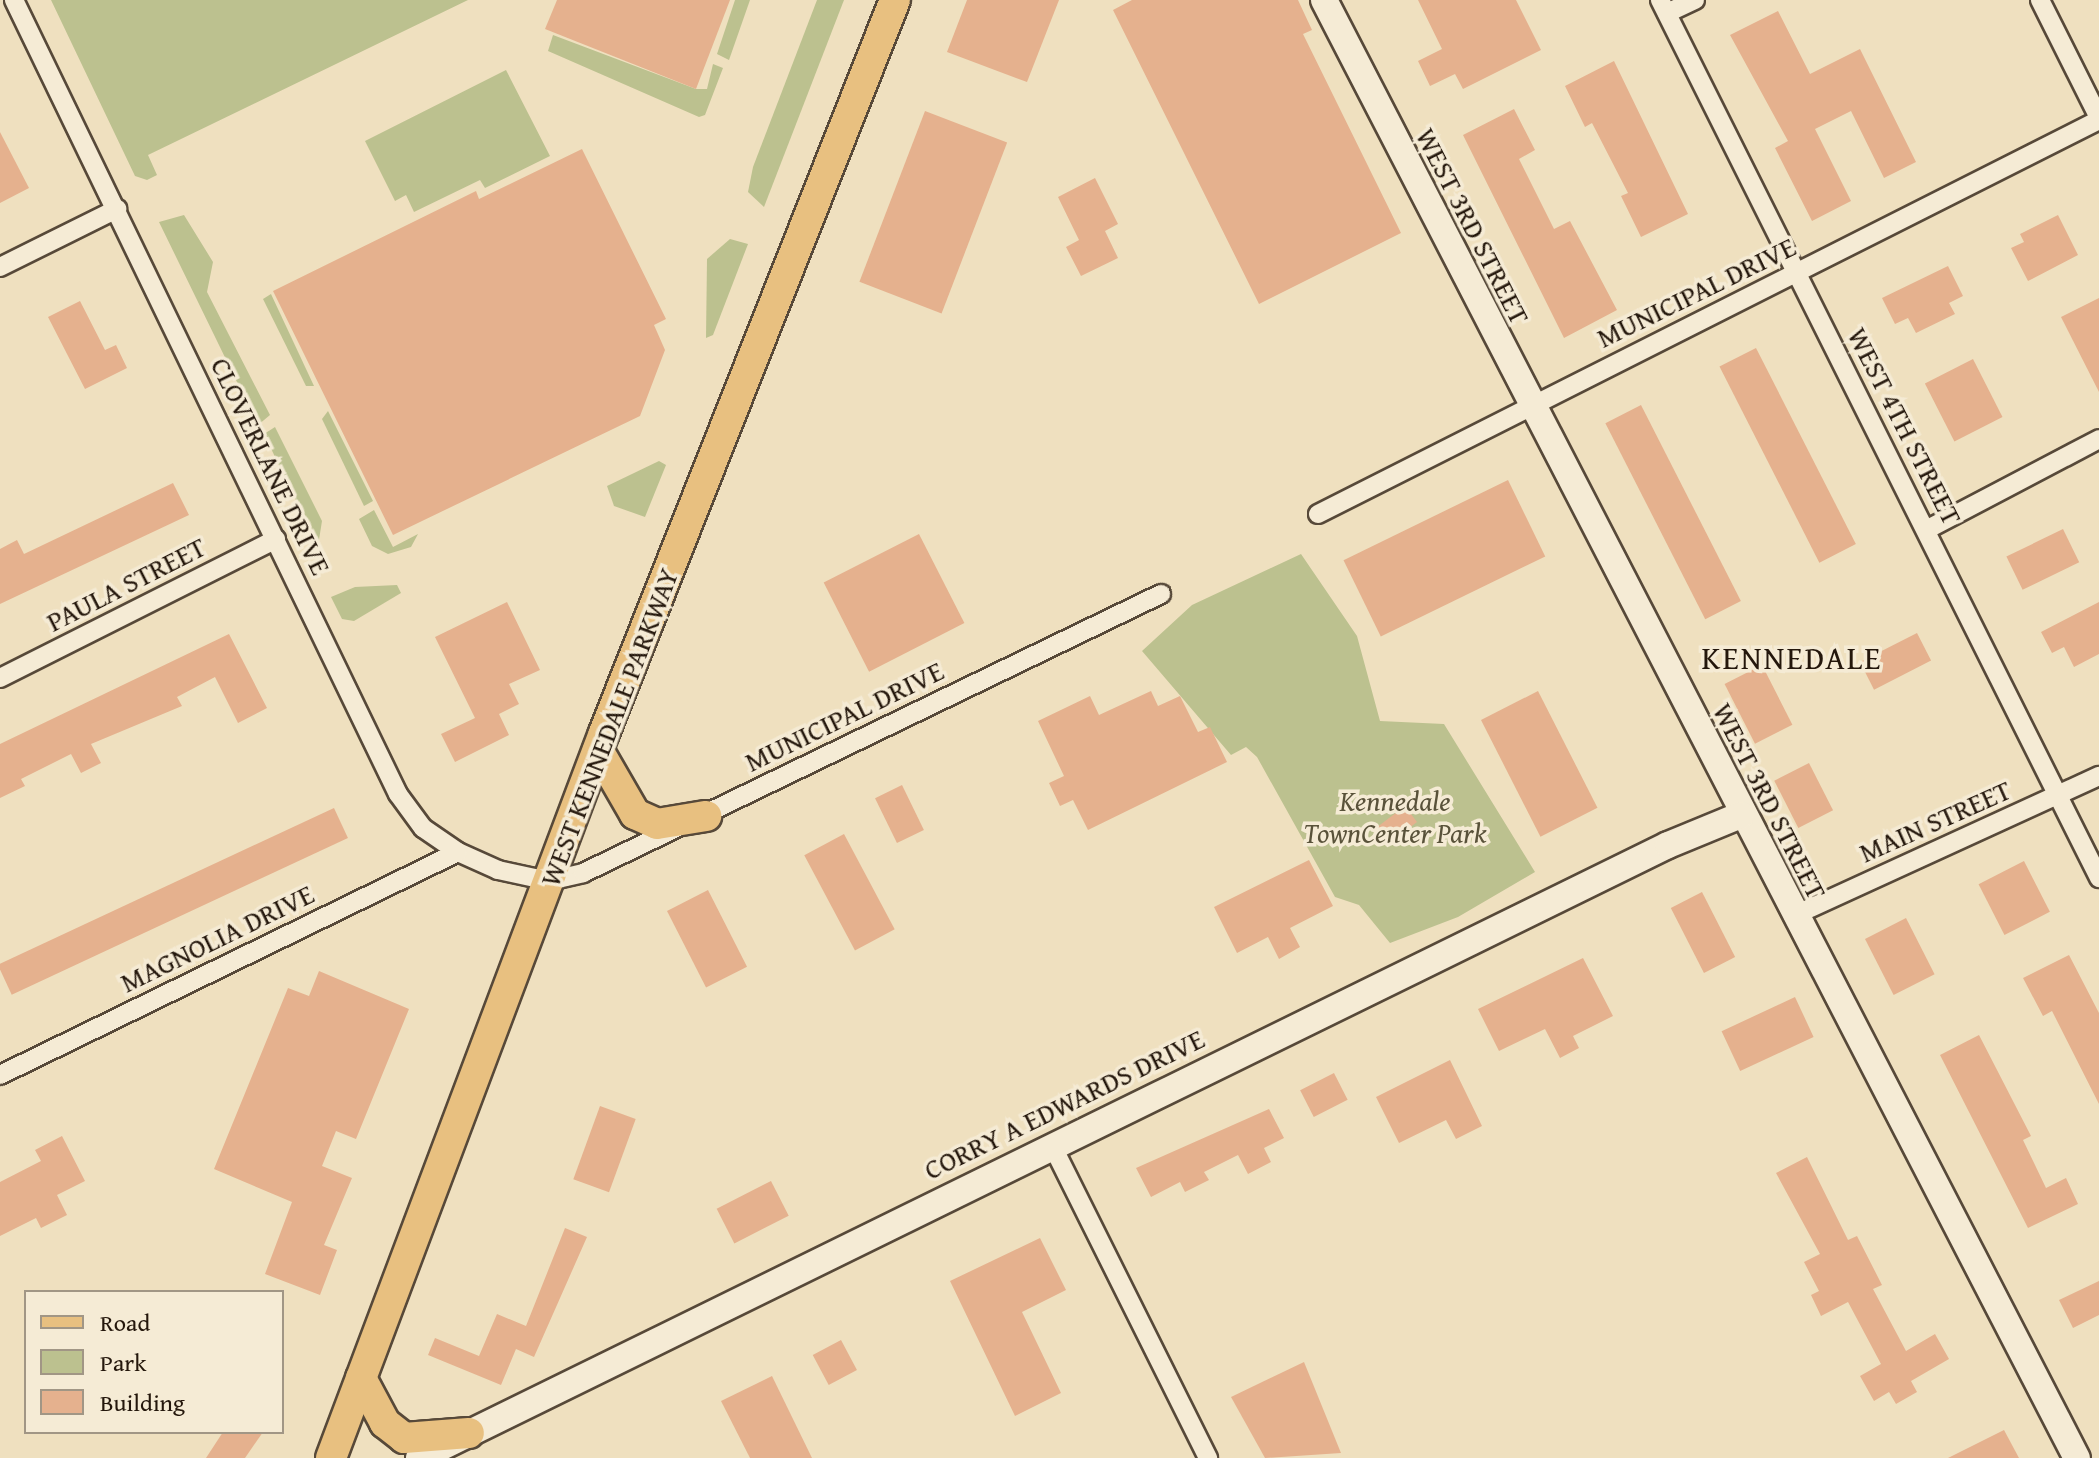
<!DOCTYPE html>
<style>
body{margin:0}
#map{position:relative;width:2099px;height:1458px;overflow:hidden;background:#efe0bf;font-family:"Gentium Book Plus",serif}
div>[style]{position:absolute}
.green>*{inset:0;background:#bcc18f}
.building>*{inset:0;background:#e5b18e;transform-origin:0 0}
.roads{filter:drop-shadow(2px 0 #574939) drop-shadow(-2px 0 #574939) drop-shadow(0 2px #574939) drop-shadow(0 -2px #574939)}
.street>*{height:18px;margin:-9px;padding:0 9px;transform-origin:9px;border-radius:9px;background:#f5ebd5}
.secondary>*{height:26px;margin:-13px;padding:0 13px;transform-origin:13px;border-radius:13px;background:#f5ebd5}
.primary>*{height:30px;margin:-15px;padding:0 15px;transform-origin:15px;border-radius:15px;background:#e8c080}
span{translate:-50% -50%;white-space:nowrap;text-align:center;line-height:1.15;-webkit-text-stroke:7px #f5ebd5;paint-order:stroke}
.street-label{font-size:28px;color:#24170c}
.park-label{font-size:28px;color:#59523a;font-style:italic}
.quarter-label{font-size:32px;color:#24170c;letter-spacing:2px}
.legend{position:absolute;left:24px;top:1290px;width:260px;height:144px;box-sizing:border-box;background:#f5ebd5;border:2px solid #a19685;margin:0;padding:10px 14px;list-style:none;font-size:24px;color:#24170c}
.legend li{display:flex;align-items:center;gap:16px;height:40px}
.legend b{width:40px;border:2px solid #a19685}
</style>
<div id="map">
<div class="green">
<i style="clip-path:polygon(51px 0,468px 0,148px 155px,157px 175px,147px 180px,135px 176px)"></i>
<i style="clip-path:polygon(735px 0,750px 0,729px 60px,717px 54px)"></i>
<i style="clip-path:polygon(817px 0,844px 0,764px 207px,748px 192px,753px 167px)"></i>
<i style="clip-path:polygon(553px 35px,696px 89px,707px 89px,713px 64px,723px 68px,705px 115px,699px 117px,548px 51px)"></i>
<i style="clip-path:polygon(506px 70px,550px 156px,485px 188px,480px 180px,414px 212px,406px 195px,395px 201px,365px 141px)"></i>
<i style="clip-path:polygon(184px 215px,213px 262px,207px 292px,270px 415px,258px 425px,159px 222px)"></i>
<i style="clip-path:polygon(730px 239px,748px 244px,713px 335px,706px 338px,707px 259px)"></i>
<i style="clip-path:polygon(271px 294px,314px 386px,306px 386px,263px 299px)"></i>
<i style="clip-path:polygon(328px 411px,373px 501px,364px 506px,322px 419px)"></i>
<i style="clip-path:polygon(275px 427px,322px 521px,318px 546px,264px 434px)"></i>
<i style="clip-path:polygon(659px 461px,666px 465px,645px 517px,614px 506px,607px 486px)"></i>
<i style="clip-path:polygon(374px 510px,393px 547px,418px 534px,411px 547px,388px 554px,372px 546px,359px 519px)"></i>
<i style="clip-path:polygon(1301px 554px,1357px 636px,1380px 721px,1444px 724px,1535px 872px,1458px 917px,1390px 943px,1359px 905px,1335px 897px,1257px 757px,1246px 747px,1231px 755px,1142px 651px,1192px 605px)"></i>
<i style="clip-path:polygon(397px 585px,401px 593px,354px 621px,342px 619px,331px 597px,355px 587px)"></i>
</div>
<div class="building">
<i style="clip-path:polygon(557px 0,730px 0,696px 89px,545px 29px)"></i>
<i style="clip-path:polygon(967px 0,1059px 0,1027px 82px,947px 52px)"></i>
<i style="clip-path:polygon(1132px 0,1298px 0,1312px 30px,1303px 34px,1401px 233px,1259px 304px,1113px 10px)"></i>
<i style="clip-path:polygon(1418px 0,1516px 0,1541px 50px,1463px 89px,1455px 74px,1430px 86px,1418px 61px,1442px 49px)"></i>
<i style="clip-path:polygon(1778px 11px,1810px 74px,1860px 49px,1916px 162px,1884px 178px,1851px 111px,1815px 129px,1851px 201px,1812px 221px,1775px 148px,1788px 141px,1730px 35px)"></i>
<i style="clip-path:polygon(1614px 61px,1688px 214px,1641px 237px,1621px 196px,1628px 193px,1592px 123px,1585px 127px,1565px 86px)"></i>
<i style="clip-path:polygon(1514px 109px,1535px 150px,1519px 159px,1554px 229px,1570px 221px,1617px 310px,1564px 338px,1463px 135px)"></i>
<i style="left:925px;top:111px;width:88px;height:183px;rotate:21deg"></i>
<i style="clip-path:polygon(0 132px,29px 188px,0 203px)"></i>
<i style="clip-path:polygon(582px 149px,666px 319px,654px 325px,665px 350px,640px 416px,393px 535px,273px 291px,476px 191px,479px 199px)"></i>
<i style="clip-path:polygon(1095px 178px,1118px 224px,1105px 231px,1118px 258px,1081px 276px,1066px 247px,1079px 240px,1058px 197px)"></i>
<i style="clip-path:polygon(2058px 215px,2078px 255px,2028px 281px,2011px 248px,2024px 242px,2020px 234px)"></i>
<i style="clip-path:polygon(1948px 266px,1963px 296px,1949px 303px,1955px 314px,1916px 333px,1908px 318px,1895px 324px,1882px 298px)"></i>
<i style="clip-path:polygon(2099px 298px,2099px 392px,2061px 317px)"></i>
<i style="clip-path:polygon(80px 301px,105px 350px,116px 345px,127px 368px,85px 389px,48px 317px)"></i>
<i style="left:1756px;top:348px;width:220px;height:41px;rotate:63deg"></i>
<i style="left:1973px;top:359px;width:65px;height:54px;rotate:63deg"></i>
<i style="left:1641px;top:405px;width:220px;height:40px;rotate:63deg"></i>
<i style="left:1508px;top:480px;width:85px;height:183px;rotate:64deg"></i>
<i style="clip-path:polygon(173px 483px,189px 515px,0 604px,0 549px,17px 540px,24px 554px)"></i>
<i style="left:2063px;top:529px;width:37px;height:63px;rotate:64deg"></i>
<i style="left:919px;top:534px;width:100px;height:107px;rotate:63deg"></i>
<i style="clip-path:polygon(507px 602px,540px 670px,509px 684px,519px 704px,499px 714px,509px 735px,455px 762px,441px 734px,475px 718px,435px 637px)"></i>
<i style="clip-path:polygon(2099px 602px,2099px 654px,2074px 667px,2064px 647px,2052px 653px,2041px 632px)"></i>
<i style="left:1917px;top:633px;width:31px;height:64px;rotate:63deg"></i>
<i style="clip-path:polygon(229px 634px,267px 708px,238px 723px,215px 677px,177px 697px,182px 706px,91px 744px,101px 763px,81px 773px,71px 754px,21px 779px,25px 786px,0 798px,0 744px)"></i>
<i style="left:1762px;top:665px;width:67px;height:42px;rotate:63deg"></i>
<i style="clip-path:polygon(1151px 691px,1158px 706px,1180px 696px,1198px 732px,1210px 727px,1227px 762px,1088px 830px,1073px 800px,1060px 806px,1049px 783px,1064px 776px,1038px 721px,1090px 696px,1099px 715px)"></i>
<i style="left:1538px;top:691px;width:131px;height:64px;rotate:63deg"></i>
<i style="left:1809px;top:763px;width:53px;height:39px;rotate:63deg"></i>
<i style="left:902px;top:785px;width:50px;height:30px;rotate:64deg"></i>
<i style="left:1405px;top:806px;width:20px;height:39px;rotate:53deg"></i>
<i style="left:334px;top:808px;width:33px;height:371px;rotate:65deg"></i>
<i style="left:844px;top:834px;width:108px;height:45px;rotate:62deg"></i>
<i style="clip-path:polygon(1309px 860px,1333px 906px,1290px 928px,1300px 947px,1279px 959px,1268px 937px,1237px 953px,1214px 907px)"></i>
<i style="left:2024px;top:861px;width:57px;height:51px;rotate:63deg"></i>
<i style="left:708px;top:890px;width:86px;height:46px;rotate:63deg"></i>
<i style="left:1702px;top:892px;width:73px;height:35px;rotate:63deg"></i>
<i style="left:1906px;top:918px;width:63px;height:46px;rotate:63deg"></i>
<i style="clip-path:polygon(2069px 955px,2099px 1013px,2099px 1104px,2052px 1011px,2043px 1016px,2023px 978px)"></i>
<i style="clip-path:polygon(1583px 958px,1613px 1016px,1573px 1036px,1579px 1048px,1560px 1058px,1545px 1029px,1499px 1051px,1478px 1009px)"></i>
<i style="clip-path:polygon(319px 971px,409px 1009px,356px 1139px,336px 1131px,322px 1166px,352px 1178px,324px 1245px,337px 1250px,320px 1295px,265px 1274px,292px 1202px,214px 1169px,288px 988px,309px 996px)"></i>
<i style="left:1795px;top:997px;width:44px;height:81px;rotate:65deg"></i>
<i style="clip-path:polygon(1979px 1035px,2031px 1136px,2023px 1140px,2046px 1188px,2066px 1178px,2078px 1204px,2028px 1228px,1940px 1055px)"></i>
<i style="clip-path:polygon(1450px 1060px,1482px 1126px,1456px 1139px,1446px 1120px,1399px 1143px,1376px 1097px)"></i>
<i style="left:1334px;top:1073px;width:30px;height:38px;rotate:63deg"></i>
<i style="left:600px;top:1106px;width:38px;height:78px;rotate:20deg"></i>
<i style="clip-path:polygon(1269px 1109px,1284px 1138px,1264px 1148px,1271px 1162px,1248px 1174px,1238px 1155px,1204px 1172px,1209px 1180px,1185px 1192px,1180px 1182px,1151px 1197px,1136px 1168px)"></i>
<i style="clip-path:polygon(62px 1136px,85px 1181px,57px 1195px,67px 1215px,41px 1228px,36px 1218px,0 1236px,0 1182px,41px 1161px,35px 1150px)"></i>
<i style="clip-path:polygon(1807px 1157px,1848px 1240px,1857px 1236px,1882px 1285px,1873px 1289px,1906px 1351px,1935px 1334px,1949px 1359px,1911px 1381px,1917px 1392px,1896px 1404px,1889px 1392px,1874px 1401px,1860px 1376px,1881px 1364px,1848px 1302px,1821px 1316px,1811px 1295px,1819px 1291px,1804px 1262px,1820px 1254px,1776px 1173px)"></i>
<i style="left:771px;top:1181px;width:39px;height:61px;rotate:63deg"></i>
<i style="clip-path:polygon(565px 1228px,587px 1237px,534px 1357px,516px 1349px,501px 1385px,428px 1355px,435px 1338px,479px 1356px,497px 1314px,526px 1326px)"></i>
<i style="clip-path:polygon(1040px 1238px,1066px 1290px,1022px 1312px,1061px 1393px,1015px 1416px,950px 1281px)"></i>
<i style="clip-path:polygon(2099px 1281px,2099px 1315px,2073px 1328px,2059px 1300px)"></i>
<i style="left:841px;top:1340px;width:34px;height:32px;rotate:62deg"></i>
<i style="clip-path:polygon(1304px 1362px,1341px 1453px,1265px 1458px,1231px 1397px)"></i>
<i style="clip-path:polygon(772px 1376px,812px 1458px,750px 1458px,721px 1401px)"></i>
<i style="clip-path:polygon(2004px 1430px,2019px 1458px,1948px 1458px)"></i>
<i style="clip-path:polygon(223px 1432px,263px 1432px,245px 1458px,206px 1458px)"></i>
</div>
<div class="roads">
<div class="street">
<i style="left:14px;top:0;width:882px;rotate:64.19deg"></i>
<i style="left:398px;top:794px;width:42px;rotate:53.7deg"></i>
<i style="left:423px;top:828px;width:42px;rotate:34.4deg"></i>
<i style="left:458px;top:852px;width:44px;rotate:24.2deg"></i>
<i style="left:498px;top:870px;width:52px;rotate:12.2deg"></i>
<i style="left:549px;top:881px;width:35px;rotate:-13deg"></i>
<i style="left:583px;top:873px;width:642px;rotate:-25.77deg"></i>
<i style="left:1660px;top:0;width:982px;rotate:63.43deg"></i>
<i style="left:2040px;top:0;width:132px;rotate:63.4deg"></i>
<i style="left:1667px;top:13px;width:31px;rotate:-25deg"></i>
<i style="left:0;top:267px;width:131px;rotate:-26.4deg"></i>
<i style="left:1318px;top:514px;width:875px;rotate:-26.77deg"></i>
<i style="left:1926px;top:530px;width:195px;rotate:-27.7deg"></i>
<i style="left:0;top:678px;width:309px;rotate:-26.7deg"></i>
<i style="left:1793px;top:916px;width:337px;rotate:-24.6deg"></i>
<i style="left:0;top:1075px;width:509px;rotate:-25.96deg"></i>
<i style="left:1052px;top:1145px;width:350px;rotate:63.5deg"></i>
</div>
<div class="secondary">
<i style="left:1324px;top:0;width:1641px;rotate:62.69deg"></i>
<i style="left:419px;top:1458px;width:1391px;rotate:-26.14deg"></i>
<i style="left:1668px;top:845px;width:79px;rotate:-22.3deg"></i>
</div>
<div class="primary">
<i style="left:598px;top:750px;width:74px;rotate:60deg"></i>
<i style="left:635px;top:814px;width:24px;rotate:24deg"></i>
<i style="left:657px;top:824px;width:50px;rotate:-9.3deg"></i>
<i style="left:361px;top:1378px;width:51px;rotate:61.9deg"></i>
<i style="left:385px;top:1423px;width:24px;rotate:38deg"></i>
<i style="left:404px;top:1438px;width:65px;rotate:-4.4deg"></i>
<i style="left:331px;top:1458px;width:775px;rotate:-69.37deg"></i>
<i style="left:604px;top:733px;width:789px;rotate:-68.35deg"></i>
</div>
</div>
<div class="street-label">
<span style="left:1473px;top:226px;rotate:63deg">WEST 3RD STREET</span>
<span style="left:1696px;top:292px;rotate:-26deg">MUNICIPAL DRIVE</span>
<span style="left:1905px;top:426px;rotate:63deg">WEST 4TH STREET</span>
<span style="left:271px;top:466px;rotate:64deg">CLOVERLANE DRIVE</span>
<span style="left:126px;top:584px;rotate:-27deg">PAULA STREET</span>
<span style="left:844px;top:716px;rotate:-26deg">MUNICIPAL DRIVE</span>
<span style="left:609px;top:727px;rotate:-69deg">WEST KENNEDALE PARKWAY</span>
<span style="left:1770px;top:801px;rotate:63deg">WEST 3RD STREET</span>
<span style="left:1935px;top:821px;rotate:-24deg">MAIN STREET</span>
<span style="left:217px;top:938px;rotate:-26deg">MAGNOLIA DRIVE</span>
<span style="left:1064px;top:1104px;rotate:-26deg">CORRY A EDWARDS DRIVE</span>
</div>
<div class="park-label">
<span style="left:1395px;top:817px">Kennedale<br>TownCenter Park</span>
</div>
<div class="quarter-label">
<span style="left:1792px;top:658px">KENNEDALE</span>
</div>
<ul class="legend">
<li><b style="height:10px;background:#e8c080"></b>Road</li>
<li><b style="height:22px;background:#bcc18f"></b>Park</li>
<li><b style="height:22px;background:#e5b18e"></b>Building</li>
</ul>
</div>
